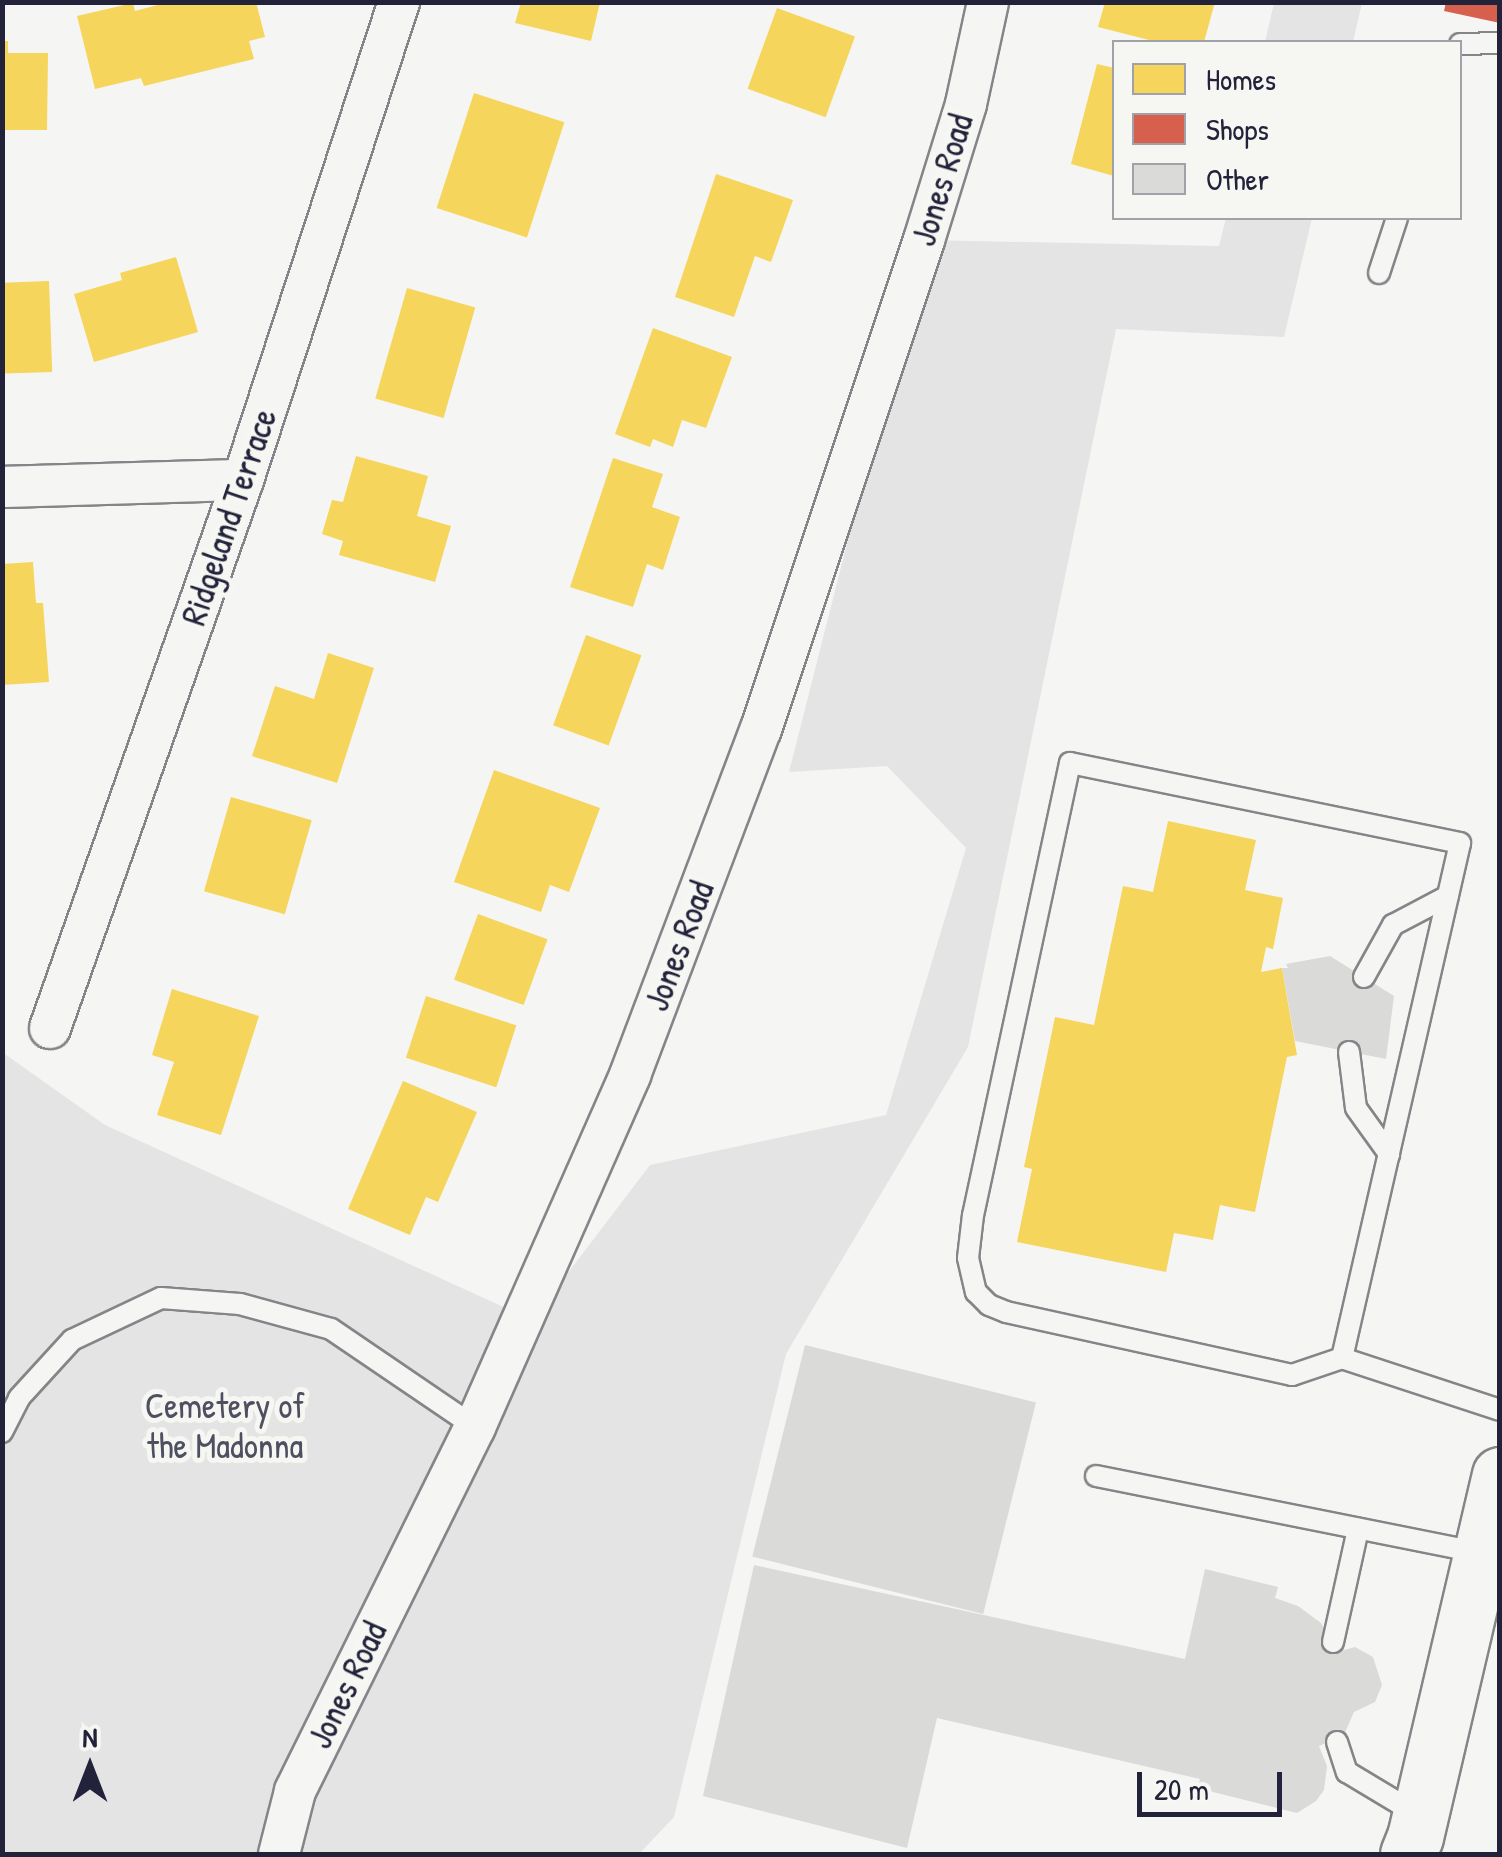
<!DOCTYPE html>
<style>
body{margin:0}
#map{position:relative;width:1502px;height:1857px;overflow:hidden;background:#f5f5f3;font-family:"Patrick Hand",sans-serif}
div>[style]{position:absolute}
.green>*{inset:0;background:#e4e4e4}
.homes>*{inset:0;background:#f6d55c;transform-origin:0 0}
.shops>*{inset:0;background:#d6604d}
.building>*{inset:0;background:#dadad9;transform-origin:0 0}
.roads{filter:drop-shadow(2px 0 #858589) drop-shadow(-2px 0 #858589) drop-shadow(0 2px #858589) drop-shadow(0 -2px #858589)}
.service>*{height:20px;margin:-10px;padding:0 10px;transform-origin:10px;border-radius:10px;background:#f5f5f3}
.minor>*{height:40px;margin:-20px;padding:0 20px;transform-origin:20px;border-radius:20px;background:#f5f5f3}
.trunk>*{height:55px;margin:-27.5px;padding:0 27.5px;transform-origin:27.5px;border-radius:27.5px;background:#f5f5f3}
.motorway>*{height:55px;margin:-27.5px;padding:0 27.5px;transform-origin:27.5px;border-radius:27.5px;background:#f5f5f3}
span{translate:-50% -50%;white-space:nowrap;text-align:center;line-height:1.15;-webkit-text-stroke:10px #f6f6f2;paint-order:stroke}
.street-label{font-size:35px;color:#22223b}
.park-label{font-size:35px;color:#4f4f62}
.frame{position:absolute;inset:0;border:5px solid #22223b;pointer-events:none}
.legend{position:absolute;left:1112px;top:40px;width:350px;height:180px;box-sizing:border-box;background:#f6f6f2;border:2px solid #a1a1a9;margin:0;padding:12px 18px;list-style:none;font-size:30px;color:#22223b}
.legend li{display:flex;align-items:center;gap:20px;height:50px}
.legend b{width:50px;border:2px solid #a1a1a9}
.north{position:absolute;left:40px;top:1717px;width:100px;height:100px;-webkit-text-stroke:8px #f6f6f2;paint-order:stroke;rotate:0deg;font-size:28px;font-weight:700;line-height:40px;text-align:center;color:#22223b}
.north::after{content:'';display:block;margin:auto;width:35px;height:45px;background:#22223b;clip-path:polygon(50% 0,100% 100%,50% 72%,0 100%)}
.scale{position:absolute;left:1137px;top:1772px;width:145px;height:45px;box-sizing:border-box;border:5px solid #22223b;border-top:0;padding-left:12px;font-size:30px;line-height:35px;white-space:nowrap;color:#22223b;-webkit-text-stroke:8px #f6f6f2;paint-order:stroke}
</style>
<div id="map">
<div class="green">
<i style="clip-path:polygon(1274px 3px,1362px 3px,1353px 42px,1265px 42px)"></i>
<i style="clip-path:polygon(1226px 218px,1312px 218px,1284px 337px,1116px 329px,968px 1047px,786px 1354px,674px 1817px,639px 1854px,3px 1854px,2px 1052px,105px 1125px,532px 1320px,650px 1165px,886px 1115px,966px 848px,887px 766px,789px 772px,924px 240px,1219px 246px)"></i>
</div>
<div class="homes">
<i style="clip-path:polygon(169px 2px,256px 2px,265px 37px,249px 41px,254px 59px,144px 86px,141px 78px,95px 89px,77px 16px,133px 3px,135px 11px)"></i>
<i style="clip-path:polygon(521px 2px,600px 2px,591px 41px,515px 23px)"></i>
<i style="clip-path:polygon(1105px 2px,1215px 2px,1204px 42px,1157px 42px,1098px 27px)"></i>
<i style="left:777px;top:8px;width:83px;height:86px;rotate:20deg"></i>
<i style="clip-path:polygon(2px 41px,8px 41px,8px 53px,48px 53px,47px 130px,2px 130px)"></i>
<i style="clip-path:polygon(1097px 64px,1114px 68px,1114px 176px,1071px 164px)"></i>
<i style="left:474px;top:93px;width:95px;height:121px;rotate:18deg"></i>
<i style="clip-path:polygon(716px 174px,793px 200px,771px 262px,755px 256px,734px 317px,675px 297px)"></i>
<i style="clip-path:polygon(176px 257px,198px 332px,94px 362px,74px 294px,122px 280px,120px 273px)"></i>
<i style="left:49px;top:281px;width:91px;height:47px;rotate:88deg"></i>
<i style="left:407px;top:288px;width:71px;height:115px;rotate:16deg"></i>
<i style="clip-path:polygon(653px 328px,732px 357px,706px 428px,682px 420px,673px 447px,653px 439px,650px 447px,615px 434px)"></i>
<i style="clip-path:polygon(356px 456px,428px 476px,417px 516px,451px 526px,435px 582px,339px 555px,343px 541px,322px 534px,332px 500px,343px 502px)"></i>
<i style="clip-path:polygon(613px 458px,663px 474px,652px 507px,680px 517px,663px 570px,647px 564px,633px 607px,570px 587px)"></i>
<i style="clip-path:polygon(33px 562px,36px 603px,43px 603px,49px 682px,2px 685px,2px 564px)"></i>
<i style="left:586px;top:635px;width:59px;height:96px;rotate:20deg"></i>
<i style="clip-path:polygon(328px 653px,374px 668px,337px 783px,252px 756px,275px 686px,314px 699px)"></i>
<i style="clip-path:polygon(494px 770px,600px 808px,569px 892px,550px 885px,541px 912px,454px 882px)"></i>
<i style="left:231px;top:797px;width:84px;height:98px;rotate:16deg"></i>
<i style="clip-path:polygon(1168px 821px,1256px 840px,1245px 890px,1283px 898px,1273px 949px,1266px 947px,1261px 972px,1282px 968px,1297px 1055px,1287px 1057px,1255px 1212px,1220px 1205px,1213px 1240px,1174px 1233px,1166px 1272px,1017px 1242px,1032px 1169px,1024px 1167px,1055px 1017px,1094px 1025px,1123px 886px,1153px 892px)"></i>
<i style="left:478px;top:914px;width:74px;height:70px;rotate:20deg"></i>
<i style="clip-path:polygon(172px 989px,259px 1016px,221px 1135px,157px 1115px,174px 1062px,152px 1055px)"></i>
<i style="left:426px;top:996px;width:95px;height:65px;rotate:18deg"></i>
<i style="clip-path:polygon(403px 1081px,477px 1112px,438px 1202px,426px 1197px,410px 1235px,348px 1209px)"></i>
</div>
<div class="shops">
<i style="clip-path:polygon(1446px 2px,1500px 2px,1500px 23px,1444px 11px)"></i>
</div>
<div class="building">
<i style="clip-path:polygon(1330px 956px,1394px 996px,1386px 1059px,1295px 1041px,1282px 968px,1288px 968px,1286px 964px)"></i>
<i style="left:805px;top:1345px;width:238px;height:218px;rotate:14deg"></i>
<i style="clip-path:polygon(754px 1565px,1185px 1659px,1205px 1569px,1278px 1587px,1275px 1598px,1298px 1606px,1321px 1623px,1337px 1652px,1355px 1647px,1373px 1657px,1382px 1685px,1375px 1702px,1354px 1712px,1344px 1735px,1319px 1746px,1327px 1766px,1324px 1790px,1316px 1801px,1297px 1813px,1197px 1788px,1200px 1779px,937px 1718px,907px 1848px,703px 1796px)"></i>
</div>
<div class="roads">
<div class="service">
<i style="left:1460px;top:44px;width:40px;rotate:-1.4deg"></i>
<i style="left:1379px;top:273px;width:58px;rotate:-71.9deg"></i>
<i style="left:1364px;top:977px;width:60px;rotate:-60.9deg"></i>
<i style="left:1393px;top:925px;width:62px;rotate:-27.8deg"></i>
<i style="left:1349px;top:1052px;width:56px;rotate:82.9deg"></i>
<i style="left:1356px;top:1108px;width:57px;rotate:54.3deg"></i>
<i style="left:1342px;top:1358px;width:528px;rotate:-77.09deg"></i>
<i style="left:1460px;top:843px;width:398px;rotate:-168.4deg"></i>
<i style="left:1070px;top:763px;width:462px;rotate:102.1deg"></i>
<i style="left:973px;top:1215px;width:43px;rotate:96.6deg"></i>
<i style="left:968px;top:1258px;width:35px;rotate:77deg"></i>
<i style="left:976px;top:1292px;width:18px;rotate:45deg"></i>
<i style="left:989px;top:1305px;width:18px;rotate:22deg"></i>
<i style="left:1006px;top:1312px;width:293px;rotate:12.4deg"></i>
<i style="left:1292px;top:1375px;width:53px;rotate:-18.8deg"></i>
<i style="left:1342px;top:1358px;width:166px;rotate:18.2deg"></i>
<i style="left:2px;top:1432px;width:38px;rotate:-63deg"></i>
<i style="left:19px;top:1398px;width:79px;rotate:-47.6deg"></i>
<i style="left:72px;top:1340px;width:98px;rotate:-25.3deg"></i>
<i style="left:161px;top:1298px;width:79px;rotate:4.3deg"></i>
<i style="left:240px;top:1304px;width:94px;rotate:15.4deg"></i>
<i style="left:331px;top:1329px;width:174px;rotate:34.2deg"></i>
<i style="left:1096px;top:1476px;width:393px;rotate:11.3deg"></i>
<i style="left:1333px;top:1642px;width:116px;rotate:-77.5deg"></i>
<i style="left:1337px;top:1742px;width:32px;rotate:72deg"></i>
<i style="left:1347px;top:1772px;width:82px;rotate:31deg"></i>
</div>
<div class="minor">
<i style="left:2px;top:487px;width:241px;rotate:-1.7deg"></i>
<i style="left:50px;top:1028px;width:581px;rotate:-70.6deg"></i>
<i style="left:243px;top:480px;width:503px;rotate:-71.93deg"></i>
<i style="left:279px;top:1854px;width:65px;rotate:-75.7deg"></i>
<i style="left:295px;top:1791px;width:406px;rotate:-63.7deg"></i>
<i style="left:475px;top:1427px;width:385px;rotate:-66.2deg"></i>
<i style="left:630px;top:1075px;width:370px;rotate:-69.3deg"></i>
<i style="left:761px;top:729px;width:515px;rotate:-71.57deg"></i>
<i style="left:924px;top:240px;width:142px;rotate:-72.8deg"></i>
<i style="left:966px;top:104px;width:104px;rotate:-77.8deg"></i>
</div>
<div class="trunk">
<i style="left:1415px;top:1837px;width:372px;rotate:-76.8deg"></i>
</div>
<div class="motorway">
<i style="left:1408px;top:1854px;width:18px;rotate:-68deg"></i>
</div>
</div>
<div class="street-label">
<span style="left:942px;top:180px;rotate:-73deg">Jones Road</span>
<span style="left:229px;top:517px;rotate:-71deg">Ridgeland Terrace</span>
<span style="left:679px;top:946px;rotate:-69deg">Jones Road</span>
<span style="left:347px;top:1685px;rotate:-64deg">Jones Road</span>
</div>
<div class="park-label">
<span style="left:225px;top:1426px">Cemetery of<br>the Madonna</span>
</div>
<div class="frame"></div>
<ul class="legend">
<li><b style="height:28px;background:#f6d55c"></b>Homes</li>
<li><b style="height:28px;background:#d6604d"></b>Shops</li>
<li><b style="height:28px;background:#dadad9"></b>Other</li>
</ul>
<div class="north">N</div>
<div class="scale">20 m</div>
</div>
